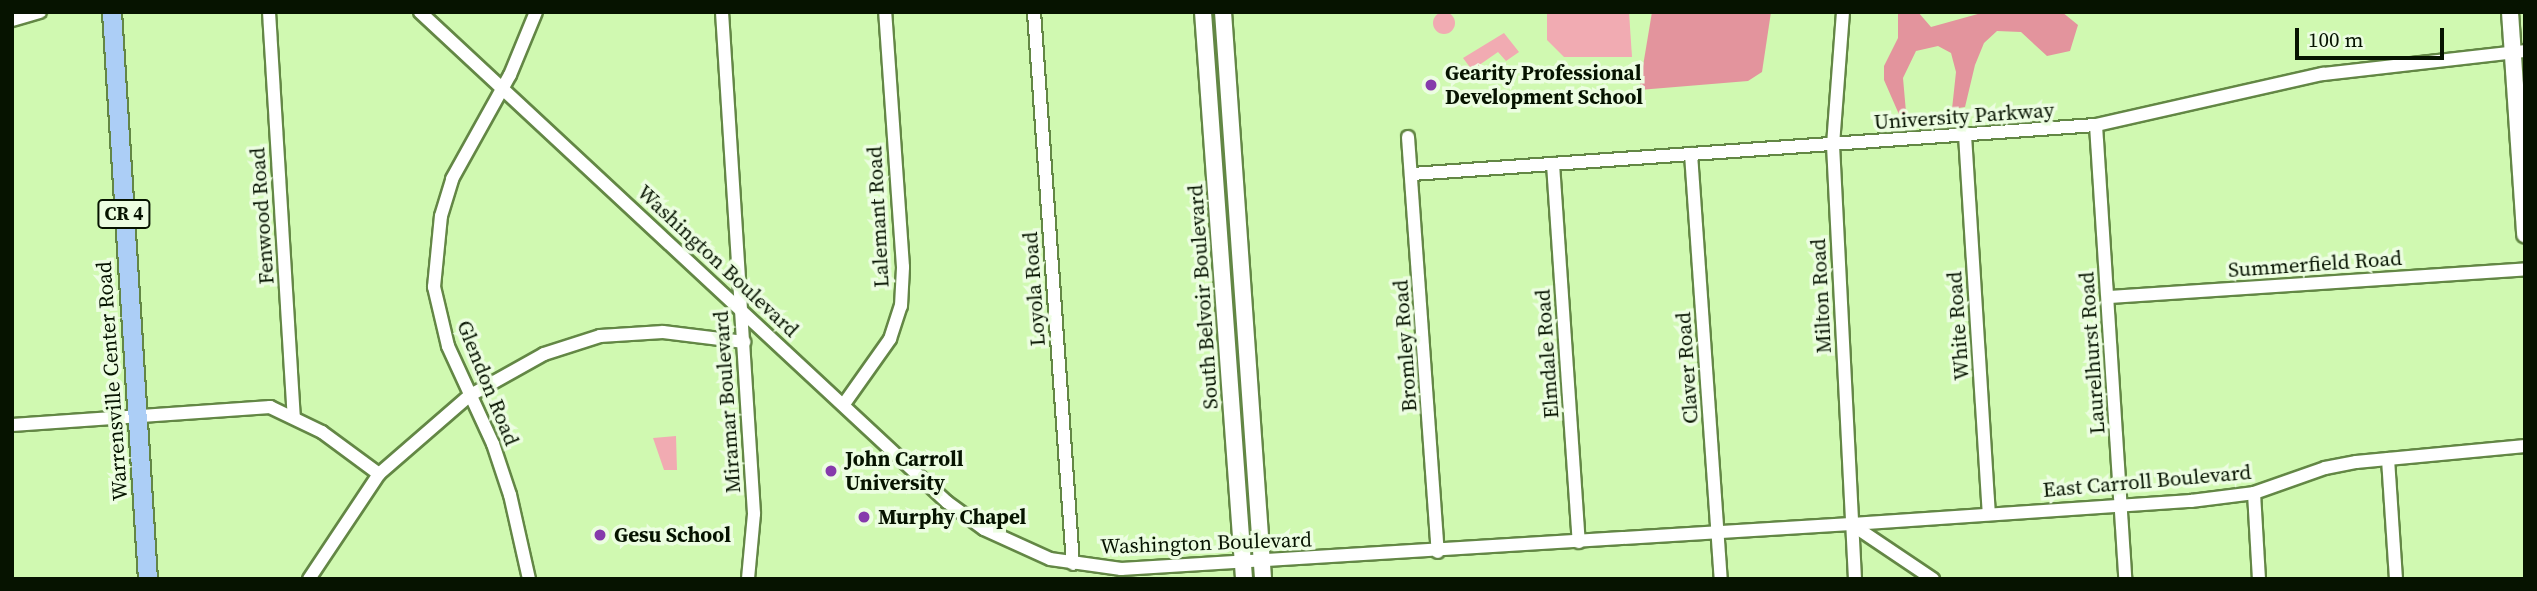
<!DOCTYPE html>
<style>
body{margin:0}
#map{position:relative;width:2537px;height:591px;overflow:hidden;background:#d0f9b1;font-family:"Source Serif 4",serif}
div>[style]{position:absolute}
.green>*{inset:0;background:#f1abb2}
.round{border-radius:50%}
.forest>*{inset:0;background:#e3949d}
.roads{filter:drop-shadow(2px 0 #638745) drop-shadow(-2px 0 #638745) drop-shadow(0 2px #638745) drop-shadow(0 -2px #638745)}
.street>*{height:12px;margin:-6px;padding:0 6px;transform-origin:6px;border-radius:6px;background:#fff}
.secondary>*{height:16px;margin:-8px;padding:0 8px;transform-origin:8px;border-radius:8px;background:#fff}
.primary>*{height:18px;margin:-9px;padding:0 9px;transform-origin:9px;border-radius:9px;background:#accef6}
.dots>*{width:19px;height:19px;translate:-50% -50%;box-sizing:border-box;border:4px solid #ecfde1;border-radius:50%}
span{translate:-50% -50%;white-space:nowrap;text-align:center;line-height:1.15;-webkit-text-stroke:7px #ecfde1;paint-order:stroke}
.shield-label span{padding:2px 5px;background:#ecfde1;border:2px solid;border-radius:5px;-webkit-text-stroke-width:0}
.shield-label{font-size:19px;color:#061300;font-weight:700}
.poi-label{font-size:21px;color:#061300;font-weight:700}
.left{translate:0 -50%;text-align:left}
.street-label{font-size:21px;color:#061300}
.frame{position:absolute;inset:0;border:14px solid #061300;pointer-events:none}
.scale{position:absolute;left:2295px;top:28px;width:149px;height:32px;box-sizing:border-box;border:4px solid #061300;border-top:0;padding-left:9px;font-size:21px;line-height:24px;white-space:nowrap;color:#061300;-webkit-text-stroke:5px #ecfde1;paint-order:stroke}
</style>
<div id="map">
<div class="green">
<i class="round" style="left:1433px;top:12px;width:22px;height:22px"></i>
<i style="clip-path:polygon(1547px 12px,1629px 12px,1632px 57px,1564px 57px,1547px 40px)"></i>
<i style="clip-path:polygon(1504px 33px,1519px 52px,1506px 61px,1498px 52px,1472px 70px,1463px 58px)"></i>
<i style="clip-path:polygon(676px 436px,677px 470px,664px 470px,653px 438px)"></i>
</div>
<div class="forest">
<i style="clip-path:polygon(1652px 12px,1771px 12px,1762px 72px,1748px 81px,1639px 90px)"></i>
<i style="clip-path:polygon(1898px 12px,1918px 12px,1931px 27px,1985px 12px,2062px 12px,2078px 25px,2070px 51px,2047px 56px,2021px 32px,1997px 31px,1984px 43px,1975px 65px,1965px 107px,1952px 109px,1956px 72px,1951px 53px,1938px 46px,1916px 51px,1903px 78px,1906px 112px,1901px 119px,1884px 80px,1884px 66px,1898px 38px)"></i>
</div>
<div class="roads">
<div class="street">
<i style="left:269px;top:12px;width:406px;rotate:86.5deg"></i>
<i style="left:420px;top:12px;width:720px;rotate:42.92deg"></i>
<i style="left:947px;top:502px;width:46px;rotate:36.1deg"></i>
<i style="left:984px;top:529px;width:72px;rotate:24.4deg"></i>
<i style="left:1050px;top:559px;width:72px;rotate:8deg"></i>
<i style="left:1121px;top:569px;width:731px;rotate:-3.53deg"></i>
<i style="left:1851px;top:524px;width:99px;rotate:33.9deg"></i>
<i style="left:722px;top:12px;width:503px;rotate:86.35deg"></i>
<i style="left:754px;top:514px;width:65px;rotate:95.3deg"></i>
<i style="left:1034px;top:12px;width:553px;rotate:85.96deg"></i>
<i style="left:1843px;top:12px;width:133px;rotate:94.3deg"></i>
<i style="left:1833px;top:145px;width:435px;rotate:87.1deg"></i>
<i style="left:12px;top:20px;width:29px;rotate:-16deg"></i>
<i style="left:2096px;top:125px;width:455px;rotate:86.3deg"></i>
<i style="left:1965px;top:135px;width:380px;rotate:86.4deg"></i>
<i style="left:1408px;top:137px;width:416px;rotate:85.9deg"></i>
<i style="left:1691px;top:154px;width:426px;rotate:86deg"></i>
<i style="left:1553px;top:164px;width:379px;rotate:86.1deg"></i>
<i style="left:1412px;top:174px;width:686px;rotate:-4.1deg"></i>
<i style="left:2096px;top:125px;width:233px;rotate:-12.7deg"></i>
<i style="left:2323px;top:74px;width:203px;rotate:-6.5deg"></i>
<i style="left:2108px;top:297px;width:418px;rotate:-3.8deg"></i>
<i style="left:844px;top:404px;width:80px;rotate:-54.7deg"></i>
<i style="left:890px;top:339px;width:35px;rotate:-72deg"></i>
<i style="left:901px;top:306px;width:39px;rotate:-87deg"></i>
<i style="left:903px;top:267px;width:256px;rotate:-94deg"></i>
<i style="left:12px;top:425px;width:259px;rotate:-4deg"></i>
<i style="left:270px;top:407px;width:58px;rotate:25.7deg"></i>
<i style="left:322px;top:432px;width:71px;rotate:36.4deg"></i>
<i style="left:2388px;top:459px;width:120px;rotate:86.2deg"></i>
<i style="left:2254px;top:493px;width:86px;rotate:86.7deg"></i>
<i style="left:1852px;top:524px;width:340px;rotate:-3.9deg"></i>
<i style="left:2191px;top:501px;width:64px;rotate:-7.2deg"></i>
<i style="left:2254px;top:493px;width:75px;rotate:-19.4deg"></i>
<i style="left:2325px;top:468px;width:32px;rotate:-11deg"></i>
<i style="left:2356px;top:462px;width:170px;rotate:-5.4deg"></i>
<i style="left:309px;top:579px;width:126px;rotate:-56.3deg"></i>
<i style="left:379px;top:474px;width:119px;rotate:-40.9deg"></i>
<i style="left:469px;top:396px;width:86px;rotate:-29.2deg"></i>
<i style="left:544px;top:354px;width:59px;rotate:-17.8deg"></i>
<i style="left:600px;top:336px;width:63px;rotate:-3.6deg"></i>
<i style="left:663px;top:332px;width:82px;rotate:7deg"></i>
<i style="left:529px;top:579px;width:86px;rotate:-102.7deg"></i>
<i style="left:510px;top:495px;width:54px;rotate:-108.4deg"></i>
<i style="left:493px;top:444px;width:108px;rotate:-114.7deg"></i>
<i style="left:448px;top:346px;width:61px;rotate:-103.3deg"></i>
<i style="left:434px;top:287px;width:71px;rotate:-84.4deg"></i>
<i style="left:441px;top:216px;width:39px;rotate:-73deg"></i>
<i style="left:452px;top:179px;width:119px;rotate:-60.9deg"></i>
<i style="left:510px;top:75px;width:68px;rotate:-67.6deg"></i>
</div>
<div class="secondary">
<i style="left:1203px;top:12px;width:568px;rotate:85.86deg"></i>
<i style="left:1223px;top:12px;width:568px;rotate:85.96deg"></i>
<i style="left:2510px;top:12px;width:223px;rotate:86.1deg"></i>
</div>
<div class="primary">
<i style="left:112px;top:12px;width:568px;rotate:86.37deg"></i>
</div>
</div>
<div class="dots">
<i style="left:1431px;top:85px;background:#863aac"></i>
<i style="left:831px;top:471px;background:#863aac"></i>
<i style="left:864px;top:517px;background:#863aac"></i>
<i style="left:600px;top:535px;background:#863aac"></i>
</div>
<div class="shield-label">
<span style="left:124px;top:214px">CR 4</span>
</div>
<div class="poi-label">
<span class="left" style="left:1445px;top:85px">Gearity Professional<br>Development School</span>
<span class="left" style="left:845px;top:471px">John Carroll<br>University</span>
<span class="left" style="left:878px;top:517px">Murphy Chapel</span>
<span class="left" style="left:614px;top:535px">Gesu School</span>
</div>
<div class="street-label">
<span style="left:1964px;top:116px;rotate:-4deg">University Parkway</span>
<span style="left:262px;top:216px;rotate:-94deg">Fenwood Road</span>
<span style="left:878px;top:217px;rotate:-93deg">Lalemant Road</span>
<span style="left:718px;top:261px;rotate:43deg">Washington Boulevard</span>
<span style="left:2315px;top:264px;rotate:-4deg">Summerfield Road</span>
<span style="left:1034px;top:289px;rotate:-94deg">Loyola Road</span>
<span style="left:1821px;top:296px;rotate:-93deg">Milton Road</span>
<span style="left:1203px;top:297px;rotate:-94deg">South Belvoir Boulevard</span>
<span style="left:1958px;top:326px;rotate:-94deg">White Road</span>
<span style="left:1405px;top:346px;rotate:-94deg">Bromley Road</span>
<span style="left:2092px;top:353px;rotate:-94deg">Laurelhurst Road</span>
<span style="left:1547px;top:354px;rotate:-94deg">Elmdale Road</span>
<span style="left:1687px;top:368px;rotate:-94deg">Claver Road</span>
<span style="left:112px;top:381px;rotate:-94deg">Warrensville Center Road</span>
<span style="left:488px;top:383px;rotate:68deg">Glendon Road</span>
<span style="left:727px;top:402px;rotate:-94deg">Miramar Boulevard</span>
<span style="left:2147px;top:481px;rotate:-5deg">East Carroll Boulevard</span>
<span style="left:1206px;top:543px;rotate:-2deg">Washington Boulevard</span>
</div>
<div class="frame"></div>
<div class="scale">100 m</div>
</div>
